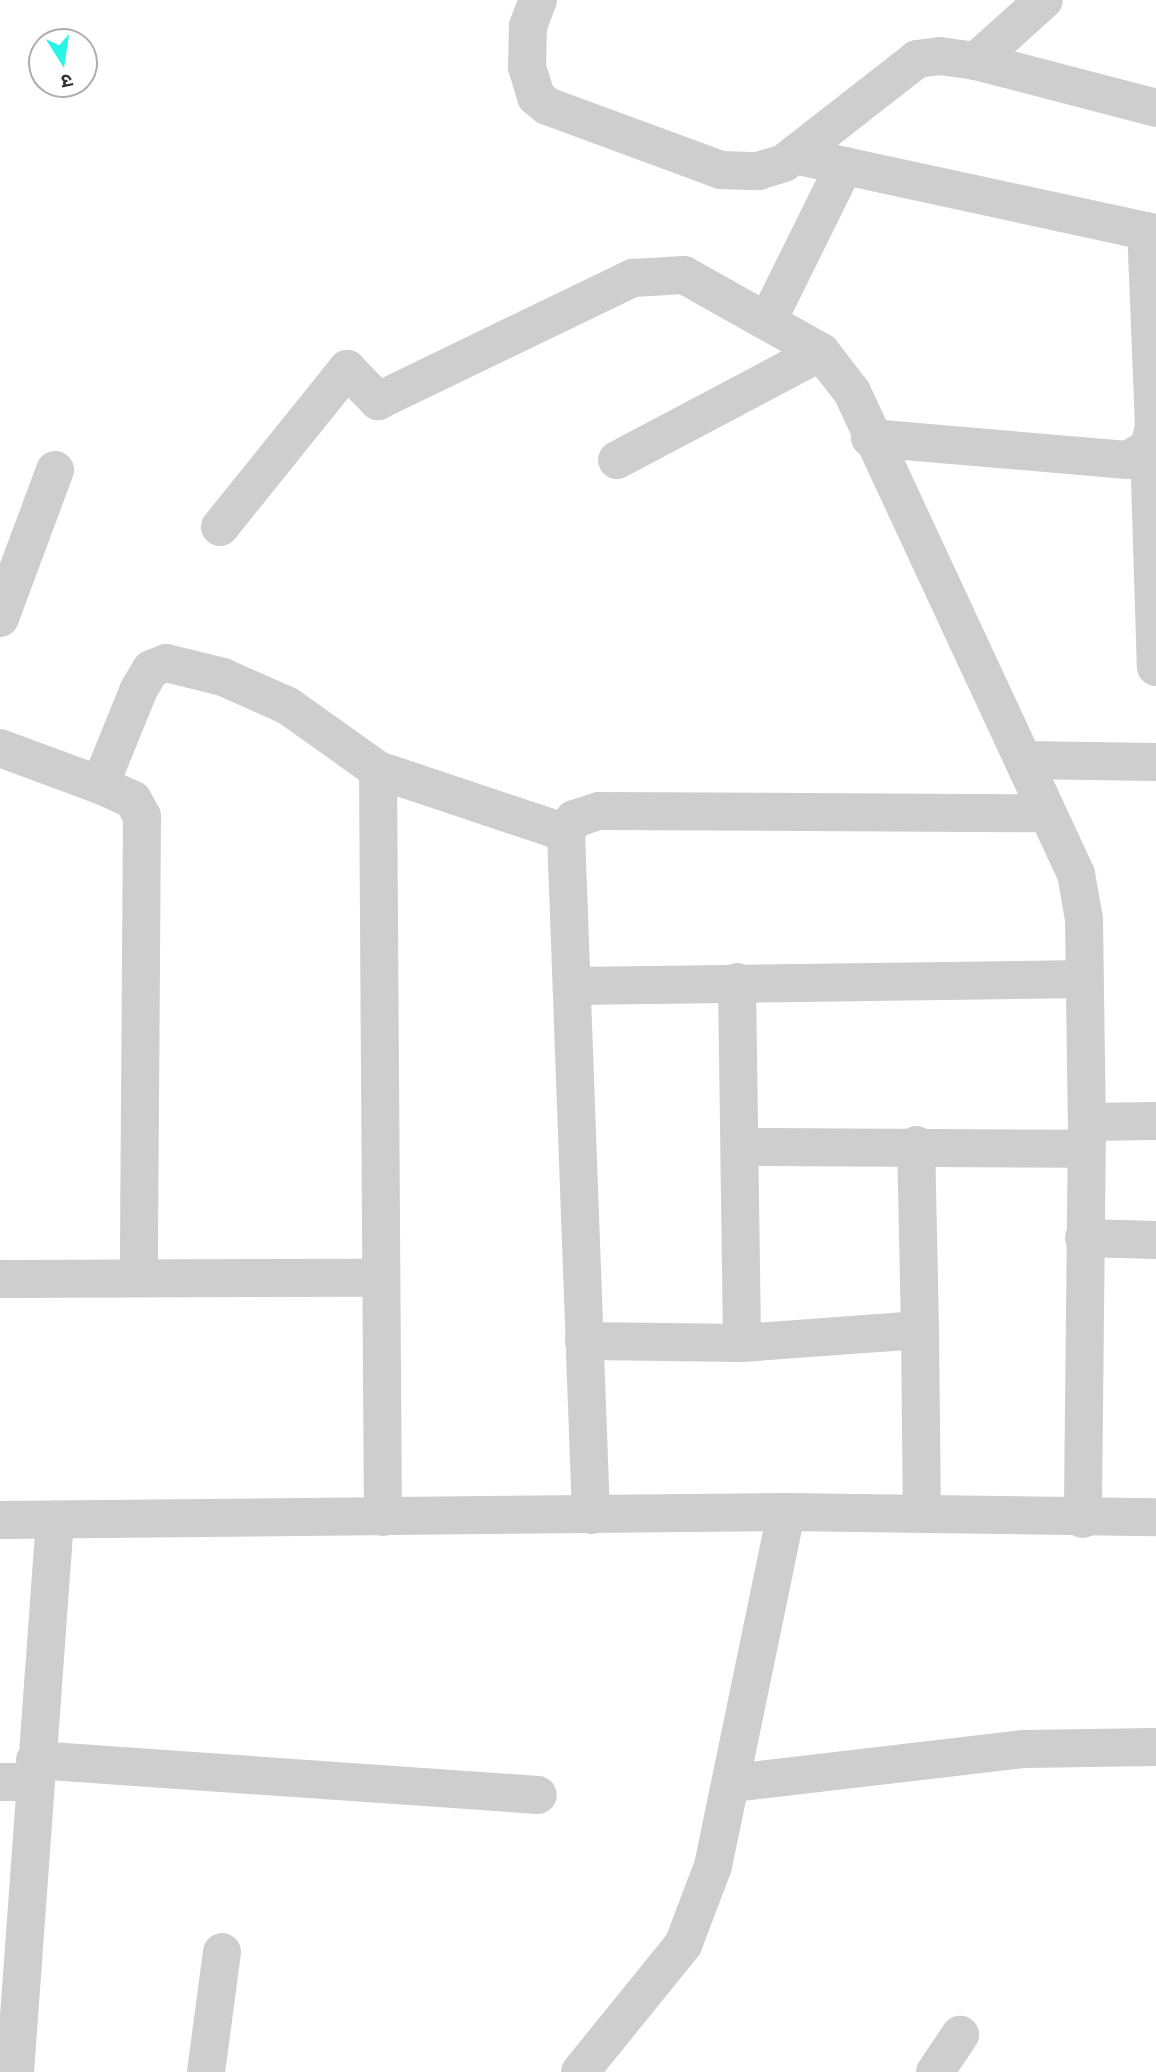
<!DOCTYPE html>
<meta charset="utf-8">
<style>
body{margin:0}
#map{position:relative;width:1156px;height:2072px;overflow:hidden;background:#fff;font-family:"Archivo Narrow","Noto Sans Devanagari",sans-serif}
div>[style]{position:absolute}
.minor>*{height:38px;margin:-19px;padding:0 19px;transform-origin:19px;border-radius:19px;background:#cecece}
span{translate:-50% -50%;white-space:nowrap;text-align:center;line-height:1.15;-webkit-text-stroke:7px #fff;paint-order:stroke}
.north{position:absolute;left:28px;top:28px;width:70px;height:70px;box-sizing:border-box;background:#fff;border:2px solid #adadad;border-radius:50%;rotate:168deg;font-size:19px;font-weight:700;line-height:28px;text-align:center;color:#313131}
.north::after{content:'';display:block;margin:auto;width:24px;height:32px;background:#25f6e5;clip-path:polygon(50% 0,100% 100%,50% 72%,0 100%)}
</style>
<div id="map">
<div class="minor">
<i style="left:538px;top:0;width:28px;rotate:111deg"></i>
<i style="left:528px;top:26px;width:41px;rotate:91.4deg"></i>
<i style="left:527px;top:67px;width:31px;rotate:73deg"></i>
<i style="left:536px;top:97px;width:14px;rotate:39deg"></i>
<i style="left:547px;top:106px;width:185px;rotate:20.2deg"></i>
<i style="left:721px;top:170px;width:37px;rotate:2deg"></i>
<i style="left:758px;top:171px;width:27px;rotate:-17deg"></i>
<i style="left:784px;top:163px;width:169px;rotate:-38deg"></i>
<i style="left:917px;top:59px;width:23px;rotate:-7deg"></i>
<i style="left:940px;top:56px;width:36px;rotate:8deg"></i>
<i style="left:976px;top:61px;width:186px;rotate:14.6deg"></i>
<i style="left:976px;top:61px;width:91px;rotate:-41.9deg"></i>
<i style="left:794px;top:155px;width:370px;rotate:12.2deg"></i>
<i style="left:768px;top:320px;width:172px;rotate:-63.7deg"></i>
<i style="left:870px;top:438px;width:258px;rotate:4.9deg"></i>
<i style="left:1127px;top:460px;width:25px;rotate:-29deg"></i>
<i style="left:1149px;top:448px;width:23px;rotate:-77deg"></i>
<i style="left:1154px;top:426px;width:195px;rotate:-92.3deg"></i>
<i style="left:1149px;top:448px;width:219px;rotate:88.2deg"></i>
<i style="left:617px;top:460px;width:231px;rotate:-27.9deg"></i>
<i style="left:220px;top:527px;width:203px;rotate:-51.2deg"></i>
<i style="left:347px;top:369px;width:45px;rotate:45.9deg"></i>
<i style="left:378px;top:401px;width:283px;rotate:-25.8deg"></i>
<i style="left:633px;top:278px;width:51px;rotate:-3.4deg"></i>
<i style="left:684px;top:275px;width:157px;rotate:29.3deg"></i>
<i style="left:821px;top:352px;width:51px;rotate:52.2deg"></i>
<i style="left:852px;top:392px;width:532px;rotate:65.07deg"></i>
<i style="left:1076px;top:874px;width:46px;rotate:79.9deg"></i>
<i style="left:1084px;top:919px;width:203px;rotate:89.2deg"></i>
<i style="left:1087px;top:1122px;width:397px;rotate:90.6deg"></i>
<i style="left:0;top:618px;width:158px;rotate:-69.6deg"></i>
<i style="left:0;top:748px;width:107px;rotate:20.3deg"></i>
<i style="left:100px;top:785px;width:36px;rotate:24deg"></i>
<i style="left:133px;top:800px;width:18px;rotate:61deg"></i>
<i style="left:142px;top:816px;width:459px;rotate:90.4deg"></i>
<i style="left:1025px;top:760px;width:131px;rotate:0.9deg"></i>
<i style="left:378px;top:770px;width:747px;rotate:89.62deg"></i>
<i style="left:100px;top:785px;width:104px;rotate:-67.9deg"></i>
<i style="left:139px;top:689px;width:23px;rotate:-59deg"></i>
<i style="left:151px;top:669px;width:16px;rotate:-22deg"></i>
<i style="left:166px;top:663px;width:59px;rotate:13.8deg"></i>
<i style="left:223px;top:677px;width:71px;rotate:24deg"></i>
<i style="left:288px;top:706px;width:110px;rotate:35.4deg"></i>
<i style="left:378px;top:770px;width:198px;rotate:18.5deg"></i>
<i style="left:737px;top:982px;width:361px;rotate:89.2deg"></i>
<i style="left:574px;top:986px;width:510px;rotate:-0.79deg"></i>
<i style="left:1087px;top:1122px;width:69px;rotate:-0.8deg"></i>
<i style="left:741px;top:1147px;width:344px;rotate:0.3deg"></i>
<i style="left:1084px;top:1238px;width:72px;rotate:1.6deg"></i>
<i style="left:0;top:1279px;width:379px;rotate:-0.2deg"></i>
<i style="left:920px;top:1330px;width:184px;rotate:89.4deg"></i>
<i style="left:584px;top:1341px;width:158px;rotate:0.7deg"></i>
<i style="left:742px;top:1343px;width:178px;rotate:-4.2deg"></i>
<i style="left:920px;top:1330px;width:185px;rotate:-91.2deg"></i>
<i style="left:591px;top:1515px;width:682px;rotate:-92.1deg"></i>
<i style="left:566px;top:833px;width:16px;rotate:-60deg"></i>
<i style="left:574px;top:819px;width:26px;rotate:-18deg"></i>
<i style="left:599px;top:811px;width:446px;rotate:0.3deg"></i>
<i style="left:0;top:1520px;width:786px;rotate:-0.58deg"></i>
<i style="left:786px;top:1512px;width:370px;rotate:0.8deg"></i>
<i style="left:35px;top:1760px;width:504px;rotate:3.98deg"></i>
<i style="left:0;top:1782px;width:34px"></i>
<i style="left:734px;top:1783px;width:291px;rotate:-6.7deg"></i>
<i style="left:1023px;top:1749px;width:133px;rotate:-0.9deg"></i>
<i style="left:15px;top:2072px;width:554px;rotate:-85.86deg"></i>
<i style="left:206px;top:2072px;width:121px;rotate:-82.4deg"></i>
<i style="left:580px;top:2072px;width:164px;rotate:-51deg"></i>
<i style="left:683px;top:1945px;width:85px;rotate:-69.2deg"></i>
<i style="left:713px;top:1866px;width:361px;rotate:-78.3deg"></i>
<i style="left:935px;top:2072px;width:45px;rotate:-56deg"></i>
</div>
<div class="north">उ</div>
</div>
